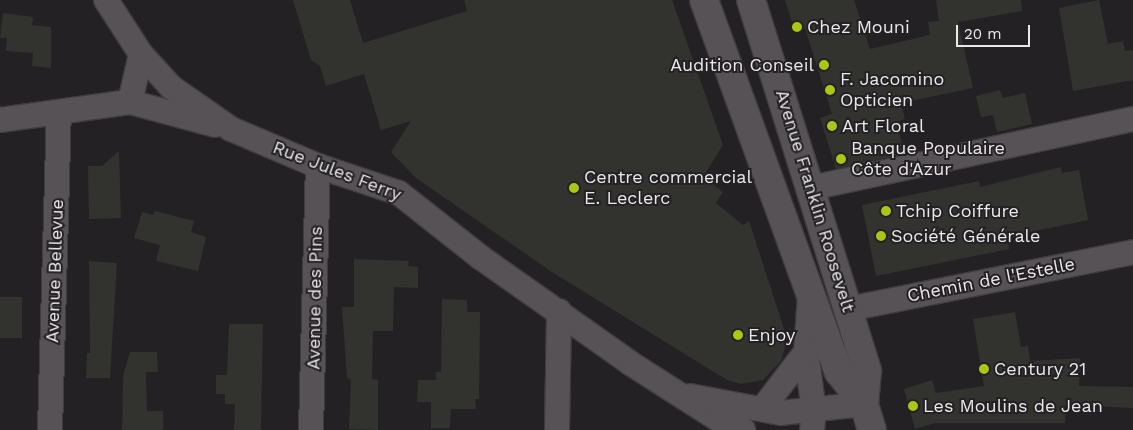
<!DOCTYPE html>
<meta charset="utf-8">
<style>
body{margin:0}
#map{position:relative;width:1133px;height:430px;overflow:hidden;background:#242124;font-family:"Work Sans",sans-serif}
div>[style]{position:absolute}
.building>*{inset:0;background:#32332f;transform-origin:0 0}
.roads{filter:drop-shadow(1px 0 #3e3c3e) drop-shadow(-1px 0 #3e3c3e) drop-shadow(0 1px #3e3c3e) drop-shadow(0 -1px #3e3c3e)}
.street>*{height:24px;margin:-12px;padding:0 12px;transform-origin:12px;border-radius:12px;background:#565256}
.secondary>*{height:28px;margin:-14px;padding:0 14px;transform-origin:14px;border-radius:14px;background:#565256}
.dots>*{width:14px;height:14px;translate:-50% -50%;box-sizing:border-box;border:2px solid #242124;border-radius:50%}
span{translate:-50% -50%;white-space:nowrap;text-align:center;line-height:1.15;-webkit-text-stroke:4px #242124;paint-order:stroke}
.poi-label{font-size:18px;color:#ebe8ea}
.left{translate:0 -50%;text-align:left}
.right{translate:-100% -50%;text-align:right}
.street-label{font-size:18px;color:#ebe8ea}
.scale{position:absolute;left:956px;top:25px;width:74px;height:22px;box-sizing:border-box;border:2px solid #ebe8ea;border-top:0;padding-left:6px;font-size:15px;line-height:18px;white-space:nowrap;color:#ebe8ea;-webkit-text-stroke:4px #242124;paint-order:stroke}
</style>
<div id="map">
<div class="building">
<i style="clip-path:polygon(293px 0,350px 0,363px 43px,467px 11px,464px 0,672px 0,723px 145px,703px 177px,723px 192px,716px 203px,743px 225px,749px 221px,784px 329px,786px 344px,781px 361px,763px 380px,741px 384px,727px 380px,552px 272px,416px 178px,391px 152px,411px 121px,381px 130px,364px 74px,326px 86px,320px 66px,311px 60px)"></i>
<i style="clip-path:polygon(785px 0,854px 0,870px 49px,930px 35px,928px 22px,939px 21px,936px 0,1021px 0,1022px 11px,958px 22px,973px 88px,901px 103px,905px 119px,896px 122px,905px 154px,836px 169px,820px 118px,832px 114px,805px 28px,795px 31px)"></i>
<i style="clip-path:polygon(1099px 0,1108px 44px,1123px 41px,1125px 51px,1133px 50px,1133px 80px,1073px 91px,1059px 8px)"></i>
<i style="clip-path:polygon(3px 13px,33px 17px,32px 25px,51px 27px,51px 68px,32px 66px,33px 53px,6px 51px,7px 38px,0 38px)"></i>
<i style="clip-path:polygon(1000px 90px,1003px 98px,1025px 93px,1032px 124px,997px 132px,993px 115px,981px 117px,976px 96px)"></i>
<i style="clip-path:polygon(119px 151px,121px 218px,89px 219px,88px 166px,102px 166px)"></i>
<i style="clip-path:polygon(1061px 167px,1062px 173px,1079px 170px,1088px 220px,1007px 237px,1009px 249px,876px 276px,862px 205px,979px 181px,980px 187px)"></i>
<i style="clip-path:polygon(155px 211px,194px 221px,191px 232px,206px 237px,198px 271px,156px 261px,160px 245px,134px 238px,142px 212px,153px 215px)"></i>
<i style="clip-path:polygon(354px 259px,409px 261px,408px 266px,418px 267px,418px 288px,394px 287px,393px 331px,373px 331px,372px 379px,378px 380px,378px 430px,349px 429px,351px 379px,347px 378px,342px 307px,354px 307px)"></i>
<i style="clip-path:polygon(89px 261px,117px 263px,110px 378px,86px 378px,87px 353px,90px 353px)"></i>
<i style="left:0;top:297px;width:22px;height:41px"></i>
<i style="clip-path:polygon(442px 299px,467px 300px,467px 312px,480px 312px,479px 399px,475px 399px,476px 409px,451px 409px,450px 428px,431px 428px,431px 402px,417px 402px,418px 380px,436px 380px,436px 372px,441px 372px)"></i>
<i style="clip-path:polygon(1015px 312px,1021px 347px,1028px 346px,1030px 361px,1080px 358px,1079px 386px,1133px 387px,1133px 408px,1066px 405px,1065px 423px,935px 423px,915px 429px,904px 389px,932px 380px,936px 393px,984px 386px,973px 319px)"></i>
<i style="clip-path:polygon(229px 324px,263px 324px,261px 430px,234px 430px,235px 404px,225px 404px,225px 394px,216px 394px,216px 375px,227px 375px)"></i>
<i style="clip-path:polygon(130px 352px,157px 352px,158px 372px,146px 372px,147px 411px,163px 411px,163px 430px,122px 430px,123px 376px)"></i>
</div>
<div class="roads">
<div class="street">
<i style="left:106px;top:0;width:64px;rotate:57.1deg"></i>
<i style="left:141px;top:54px;width:45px;rotate:47.7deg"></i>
<i style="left:171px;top:87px;width:73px;rotate:35deg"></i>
<i style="left:231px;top:129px;width:95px;rotate:23deg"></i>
<i style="left:318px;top:166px;width:85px;rotate:18.4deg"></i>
<i style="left:399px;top:193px;width:103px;rotate:38.3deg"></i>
<i style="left:480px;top:257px;width:184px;rotate:35.2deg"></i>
<i style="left:630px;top:363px;width:108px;rotate:32.5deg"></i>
<i style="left:721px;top:421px;width:24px;rotate:22deg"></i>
<i style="left:130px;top:102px;width:88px;rotate:15.1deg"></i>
<i style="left:0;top:120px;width:131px;rotate:-7.9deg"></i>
<i style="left:130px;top:102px;width:49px;rotate:-77.1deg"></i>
<i style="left:811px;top:188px;width:329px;rotate:-12.1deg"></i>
<i style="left:810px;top:294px;width:58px;rotate:93.9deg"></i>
<i style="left:806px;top:352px;width:60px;rotate:82.3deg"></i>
<i style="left:814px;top:411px;width:19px;rotate:96deg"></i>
<i style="left:849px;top:309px;width:290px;rotate:-11.3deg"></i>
<i style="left:690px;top:396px;width:92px;rotate:10.7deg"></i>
<i style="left:780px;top:413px;width:84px;rotate:-6.1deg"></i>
<i style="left:763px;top:408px;width:71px;rotate:-52.5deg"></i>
<i style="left:50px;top:430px;width:317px;rotate:-88.4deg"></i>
<i style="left:311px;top:430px;width:264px;rotate:-88.5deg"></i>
<i style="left:557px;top:430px;width:119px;rotate:-89deg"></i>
</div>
<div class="secondary">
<i style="left:704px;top:0;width:396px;rotate:70.1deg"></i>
<i style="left:839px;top:372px;width:41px;rotate:52deg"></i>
<i style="left:864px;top:404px;width:27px;rotate:73deg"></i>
<i style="left:751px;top:0;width:389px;rotate:72.6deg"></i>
<i style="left:867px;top:371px;width:33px;rotate:95deg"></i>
</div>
</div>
<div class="dots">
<i style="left:797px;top:27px;background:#abc614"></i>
<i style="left:824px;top:65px;background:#abc614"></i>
<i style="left:830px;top:90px;background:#abc614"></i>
<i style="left:832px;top:126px;background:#abc614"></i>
<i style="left:841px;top:159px;background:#abc614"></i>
<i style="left:574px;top:188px;background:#abc614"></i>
<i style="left:886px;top:211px;background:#abc614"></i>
<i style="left:881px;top:236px;background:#abc614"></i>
<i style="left:738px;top:335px;background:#abc614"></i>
<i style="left:984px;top:369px;background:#abc614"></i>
<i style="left:913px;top:406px;background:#abc614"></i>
</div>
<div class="poi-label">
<span class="left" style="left:807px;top:27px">Chez Mouni</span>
<span class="right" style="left:814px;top:65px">Audition Conseil</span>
<span class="left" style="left:840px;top:90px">F. Jacomino<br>Opticien</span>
<span class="left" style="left:842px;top:126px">Art Floral</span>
<span class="left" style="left:851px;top:159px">Banque Populaire<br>Côte d'Azur</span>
<span class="left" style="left:584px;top:188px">Centre commercial<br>E. Leclerc</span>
<span class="left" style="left:896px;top:211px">Tchip Coiffure</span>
<span class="left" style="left:891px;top:236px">Société Générale</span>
<span class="left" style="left:748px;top:335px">Enjoy</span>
<span class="left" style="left:994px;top:369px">Century 21</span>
<span class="left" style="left:923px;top:406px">Les Moulins de Jean</span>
</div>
<div class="street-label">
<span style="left:337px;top:171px;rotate:21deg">Rue Jules Ferry</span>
<span style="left:815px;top:201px;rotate:73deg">Avenue Franklin Roosevelt</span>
<span style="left:55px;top:271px;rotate:-88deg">Avenue Bellevue</span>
<span style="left:991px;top:280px;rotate:-11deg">Chemin de l'Estelle</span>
<span style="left:315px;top:298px;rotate:-89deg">Avenue des Pins</span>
</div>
<div class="scale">20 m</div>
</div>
